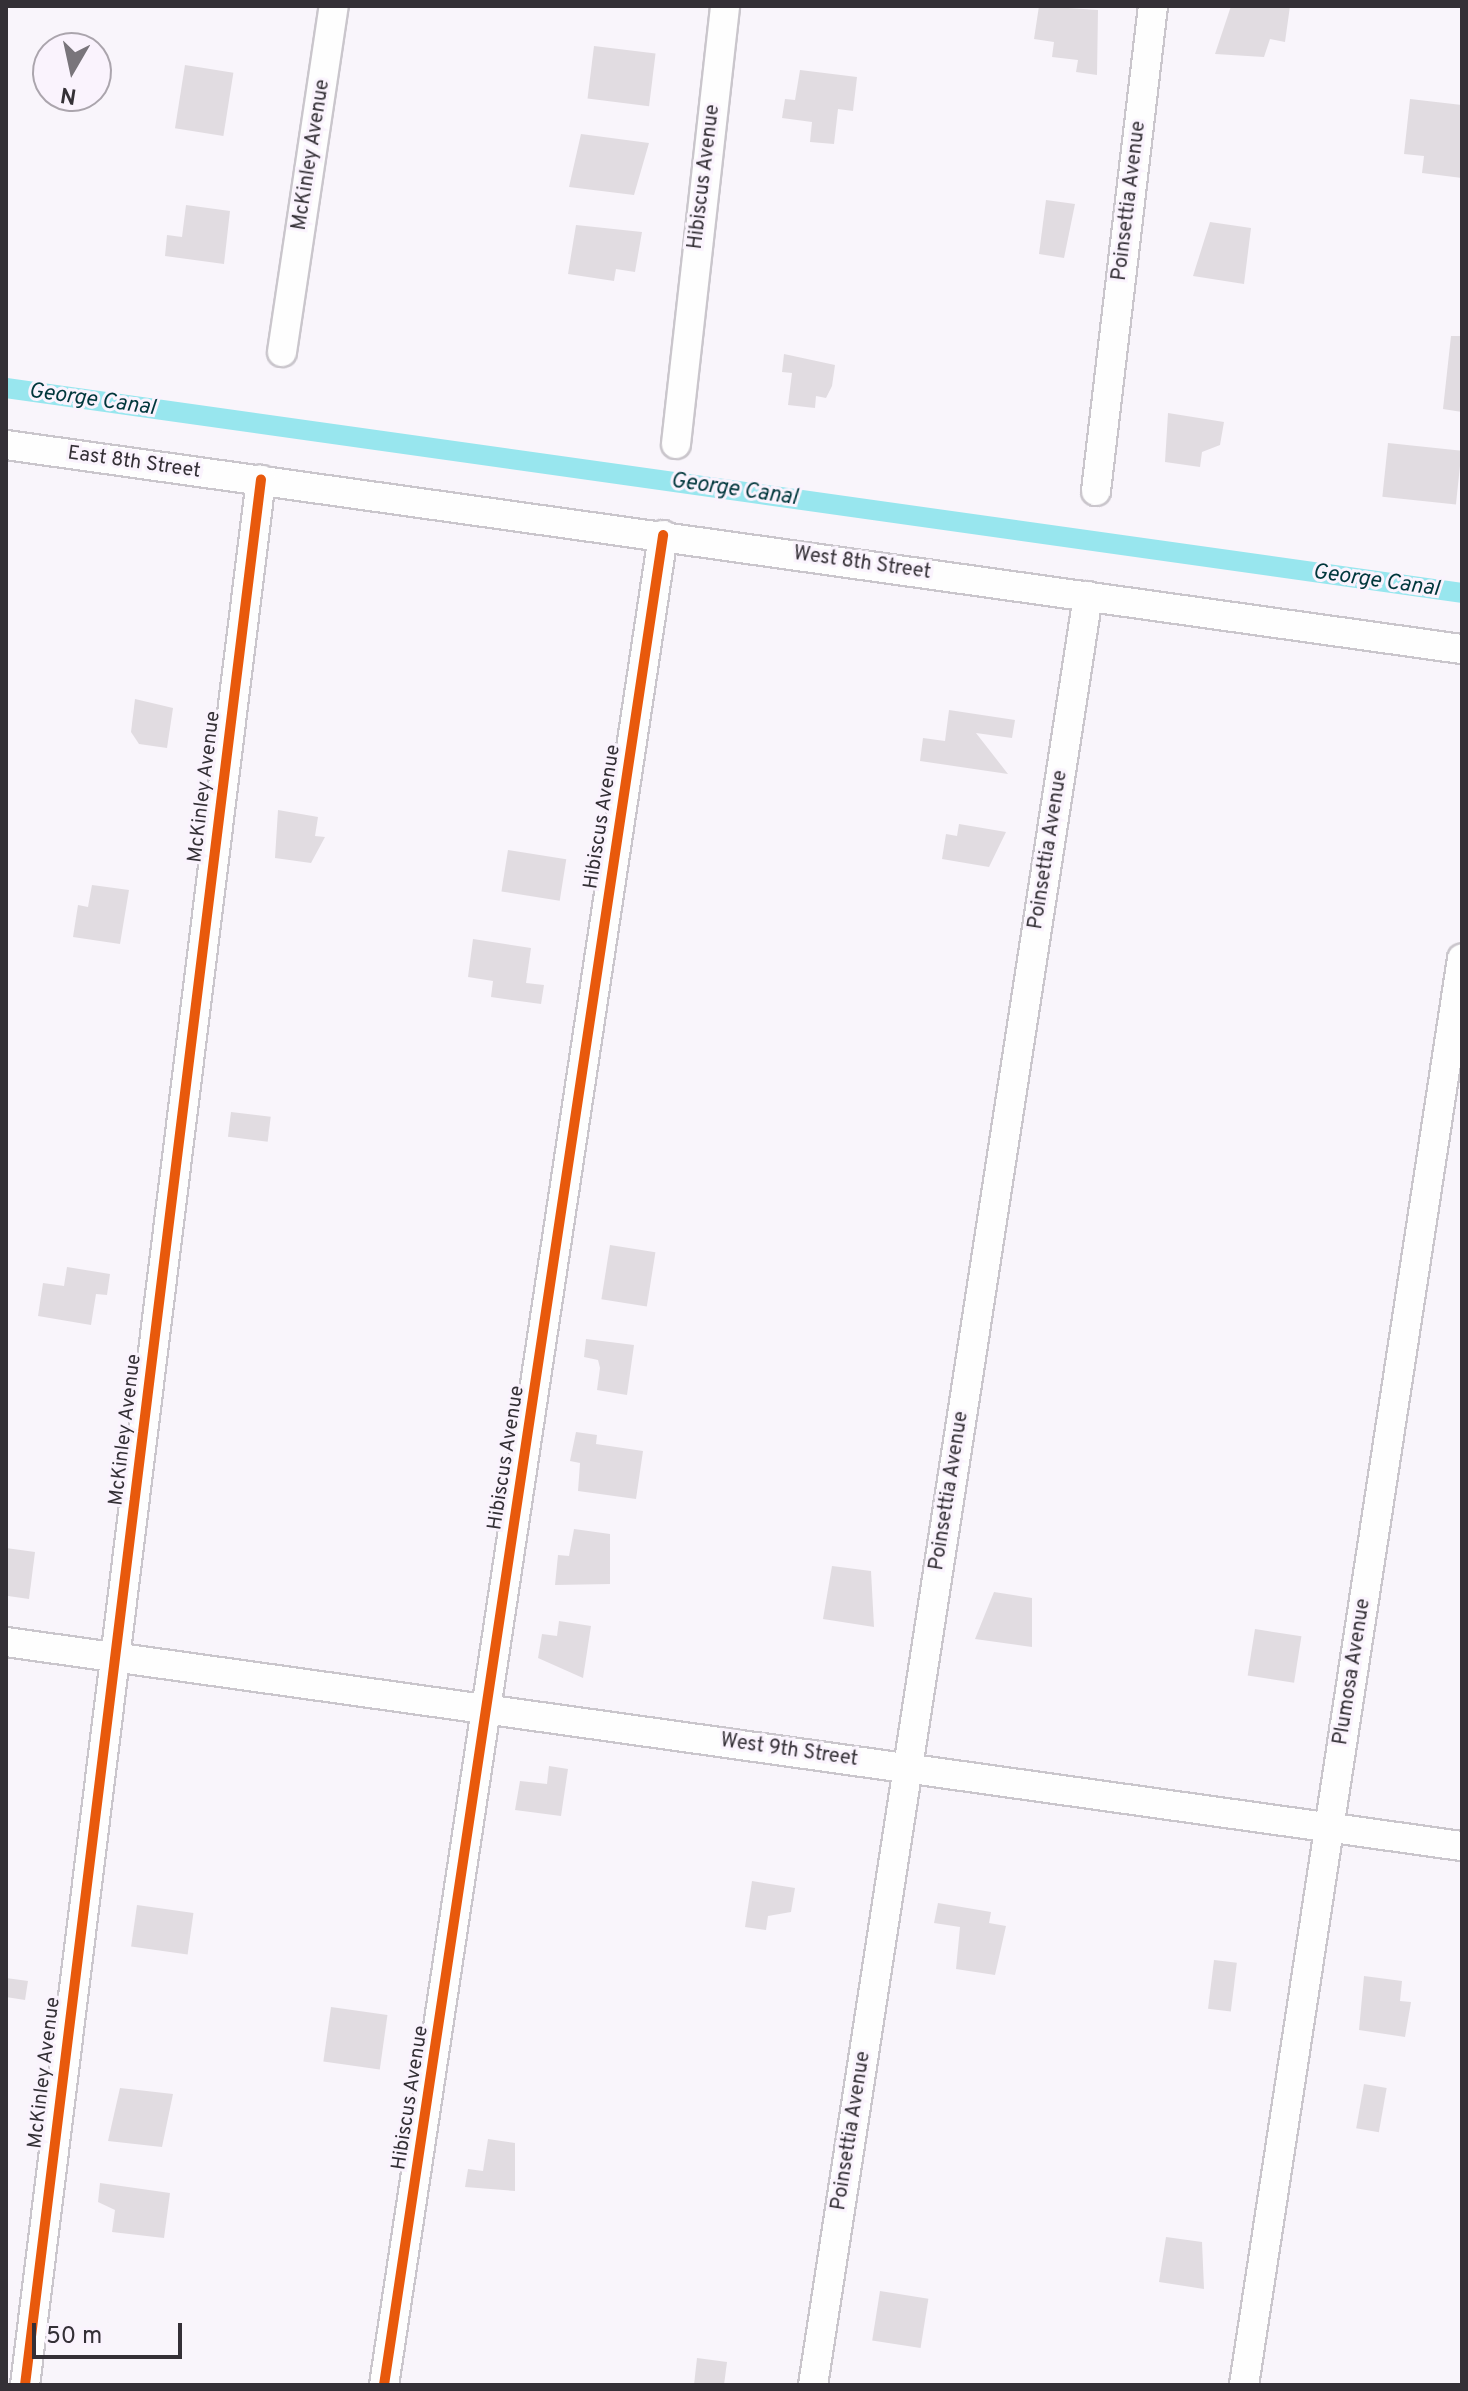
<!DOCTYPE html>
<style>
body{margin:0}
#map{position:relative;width:1468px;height:2391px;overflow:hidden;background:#f9f5fb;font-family:Overpass,sans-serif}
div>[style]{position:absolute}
.canal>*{height:20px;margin:-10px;padding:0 10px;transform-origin:10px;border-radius:10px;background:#98e6ee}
.building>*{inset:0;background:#e1dce1;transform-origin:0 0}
.roads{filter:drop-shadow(2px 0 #cac6cc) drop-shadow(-2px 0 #cac6cc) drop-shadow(0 2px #cac6cc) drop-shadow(0 -2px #cac6cc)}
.minor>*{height:28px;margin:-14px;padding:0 14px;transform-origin:14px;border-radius:14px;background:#fefefe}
.cycleway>*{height:10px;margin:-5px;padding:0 5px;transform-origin:5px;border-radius:5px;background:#e8590c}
span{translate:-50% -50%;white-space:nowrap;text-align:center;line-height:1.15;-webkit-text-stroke:6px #faf3fd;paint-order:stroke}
.street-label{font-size:20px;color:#343036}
.water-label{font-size:22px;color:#00373c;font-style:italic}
.frame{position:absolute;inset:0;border:8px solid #343036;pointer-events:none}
.north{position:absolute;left:32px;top:32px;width:80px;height:80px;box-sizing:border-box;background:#faf3fd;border:2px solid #aba5ad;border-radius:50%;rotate:189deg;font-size:22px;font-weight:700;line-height:32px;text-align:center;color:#343036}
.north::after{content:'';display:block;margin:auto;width:28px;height:36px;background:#79757b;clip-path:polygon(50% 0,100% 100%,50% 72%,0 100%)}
.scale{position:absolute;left:32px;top:2323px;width:150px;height:36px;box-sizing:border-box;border:4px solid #343036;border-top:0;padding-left:10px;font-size:24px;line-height:28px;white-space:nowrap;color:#343036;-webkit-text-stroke:6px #faf3fd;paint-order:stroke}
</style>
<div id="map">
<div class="canal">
<i style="left:6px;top:388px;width:1470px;rotate:8.01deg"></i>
</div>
<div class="building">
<i style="clip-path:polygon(1039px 6px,1098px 10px,1097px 75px,1076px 72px,1078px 60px,1052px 57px,1054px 42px,1034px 39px)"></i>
<i style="clip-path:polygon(1231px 6px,1290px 6px,1285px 42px,1270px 39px,1264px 57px,1215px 54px)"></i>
<i style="left:594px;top:46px;width:62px;height:53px;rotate:7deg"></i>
<i style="left:185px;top:65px;width:49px;height:64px;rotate:9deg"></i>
<i style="clip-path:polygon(800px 70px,857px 77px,853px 111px,838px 109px,834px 144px,810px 142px,812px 122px,782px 118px,785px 99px,795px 100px)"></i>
<i style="clip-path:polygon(1410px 99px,1462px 105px,1462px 178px,1422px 173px,1424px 156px,1404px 154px)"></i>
<i style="clip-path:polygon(581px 134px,649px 143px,634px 195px,569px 187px)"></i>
<i style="clip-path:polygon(1046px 200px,1075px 204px,1064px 258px,1039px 254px)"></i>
<i style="clip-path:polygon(186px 205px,230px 211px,224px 264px,165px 256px,167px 235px,182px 237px)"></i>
<i style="clip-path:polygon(1210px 222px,1251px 228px,1244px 284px,1193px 276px)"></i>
<i style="clip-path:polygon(576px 225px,642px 232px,635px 272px,616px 269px,614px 281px,568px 274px)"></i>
<i style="clip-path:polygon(1451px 336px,1462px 336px,1462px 412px,1443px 409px)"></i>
<i style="clip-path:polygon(784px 354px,835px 365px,832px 386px,826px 398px,816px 396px,815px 408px,788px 405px,792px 373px,782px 372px)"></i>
<i style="clip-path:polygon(1168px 413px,1224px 422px,1220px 445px,1202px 452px,1200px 467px,1165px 462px)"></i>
<i style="left:1388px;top:443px;width:74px;height:54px;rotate:6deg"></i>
<i style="clip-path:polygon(135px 699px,173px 708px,167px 748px,139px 744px,131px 732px)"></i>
<i style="clip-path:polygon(949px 710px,1015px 720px,1012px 738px,976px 733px,1008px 774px,920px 761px,923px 738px,945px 741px)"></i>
<i style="clip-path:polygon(278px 810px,318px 817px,315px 836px,325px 837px,311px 863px,275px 858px)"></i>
<i style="clip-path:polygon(959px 824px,1006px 832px,989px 867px,942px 859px,946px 834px,957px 836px)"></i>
<i style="left:508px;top:850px;width:59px;height:42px;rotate:9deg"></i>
<i style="clip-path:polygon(92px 885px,129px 890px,120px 944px,73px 937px,78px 905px,88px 907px)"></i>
<i style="clip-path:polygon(473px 939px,531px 948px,526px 983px,544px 985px,541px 1004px,491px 997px,493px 981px,468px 977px)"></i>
<i style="left:231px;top:1112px;width:40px;height:25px;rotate:7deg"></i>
<i style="left:610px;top:1245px;width:46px;height:55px;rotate:9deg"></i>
<i style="clip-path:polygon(67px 1267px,110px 1274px,107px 1295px,96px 1294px,91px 1325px,38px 1316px,43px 1283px,64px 1286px)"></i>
<i style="clip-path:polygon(586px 1339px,634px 1345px,627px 1395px,597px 1390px,600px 1368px,598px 1360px,584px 1357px)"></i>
<i style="clip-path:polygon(576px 1432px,597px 1435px,596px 1444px,643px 1451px,636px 1499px,578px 1491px,580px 1463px,570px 1461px)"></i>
<i style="clip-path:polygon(574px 1529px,610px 1534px,610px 1584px,555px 1585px,558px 1555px,569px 1556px)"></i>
<i style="clip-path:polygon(6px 1548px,35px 1552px,29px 1599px,8px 1596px)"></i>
<i style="clip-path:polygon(832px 1566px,871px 1571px,874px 1627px,823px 1619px)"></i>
<i style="clip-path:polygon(994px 1592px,1032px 1598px,1032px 1647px,975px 1639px)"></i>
<i style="clip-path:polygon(559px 1621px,591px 1626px,583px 1678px,538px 1658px,542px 1634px,557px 1636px)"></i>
<i style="left:1255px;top:1629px;width:47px;height:47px;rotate:9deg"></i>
<i style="clip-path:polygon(549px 1766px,568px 1769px,561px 1816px,515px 1810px,520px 1781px,547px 1784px)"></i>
<i style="clip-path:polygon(752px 1881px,795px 1888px,791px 1912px,768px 1916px,766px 1930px,745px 1927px)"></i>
<i style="clip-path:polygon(938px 1903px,991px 1912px,989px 1923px,1006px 1926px,995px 1975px,956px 1969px,960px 1927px,934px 1923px)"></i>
<i style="left:137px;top:1905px;width:57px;height:42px;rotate:8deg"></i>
<i style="left:1214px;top:1960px;width:23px;height:49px;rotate:7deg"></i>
<i style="clip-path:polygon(1364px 1976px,1402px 1981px,1400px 2001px,1411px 2002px,1405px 2037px,1359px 2030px)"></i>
<i style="clip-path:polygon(6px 1978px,28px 1981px,25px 2000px,6px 1997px)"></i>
<i style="left:331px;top:2007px;width:57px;height:55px;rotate:8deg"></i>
<i style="left:1364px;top:2084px;width:23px;height:45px;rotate:10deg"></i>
<i style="clip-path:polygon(120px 2088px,173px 2094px,162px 2147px,108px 2141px)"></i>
<i style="clip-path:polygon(488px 2139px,515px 2143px,515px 2191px,465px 2187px,468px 2169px,483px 2171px)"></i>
<i style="clip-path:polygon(100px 2183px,170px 2193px,164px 2238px,112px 2232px,115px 2210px,98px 2202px)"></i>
<i style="clip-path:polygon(1166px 2237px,1202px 2242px,1204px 2289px,1159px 2282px)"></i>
<i style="left:880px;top:2291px;width:49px;height:50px;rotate:9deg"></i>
<i style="clip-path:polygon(697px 2358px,727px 2362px,724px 2385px,694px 2385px)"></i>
</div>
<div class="roads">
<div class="minor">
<i style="left:282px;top:352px;width:350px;rotate:-81.5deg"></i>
<i style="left:676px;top:444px;width:441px;rotate:-83.6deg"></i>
<i style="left:6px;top:445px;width:1470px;rotate:7.98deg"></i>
<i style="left:1096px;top:491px;width:488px;rotate:-83.3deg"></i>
<i style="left:6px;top:1642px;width:1470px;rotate:7.98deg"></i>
<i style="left:25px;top:2385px;width:1920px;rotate:-82.94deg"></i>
<i style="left:384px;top:2385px;width:1871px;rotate:-81.42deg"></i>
<i style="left:813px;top:2385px;width:1810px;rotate:-81.26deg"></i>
<i style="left:1244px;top:2385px;width:1443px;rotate:-81.31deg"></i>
</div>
</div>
<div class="cycleway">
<i style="left:25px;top:2385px;width:1920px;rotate:-82.94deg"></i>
<i style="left:384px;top:2385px;width:1871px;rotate:-81.42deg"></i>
</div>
<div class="street-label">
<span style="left:312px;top:155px;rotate:-81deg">McKinley Avenue</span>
<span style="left:705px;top:177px;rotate:-83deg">Hibiscus Avenue</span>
<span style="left:1130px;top:201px;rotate:-83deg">Poinsettia Avenue</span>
<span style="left:134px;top:463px;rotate:8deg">East 8th Street</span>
<span style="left:862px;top:564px;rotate:8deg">West 8th Street</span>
<span style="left:205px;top:787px;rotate:-83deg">McKinley Avenue</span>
<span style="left:603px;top:817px;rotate:-81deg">Hibiscus Avenue</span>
<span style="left:1049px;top:850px;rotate:-81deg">Poinsettia Avenue</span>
<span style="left:126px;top:1430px;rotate:-83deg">McKinley Avenue</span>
<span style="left:507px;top:1458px;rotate:-81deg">Hibiscus Avenue</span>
<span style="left:950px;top:1491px;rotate:-81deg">Poinsettia Avenue</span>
<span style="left:1353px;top:1672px;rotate:-81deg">Plumosa Avenue</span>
<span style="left:789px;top:1751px;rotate:8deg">West 9th Street</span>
<span style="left:45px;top:2073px;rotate:-83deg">McKinley Avenue</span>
<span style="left:411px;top:2098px;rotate:-81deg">Hibiscus Avenue</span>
<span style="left:852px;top:2131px;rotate:-81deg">Poinsettia Avenue</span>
</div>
<div class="water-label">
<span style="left:92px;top:400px;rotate:8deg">George Canal</span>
<span style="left:734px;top:490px;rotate:8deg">George Canal</span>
<span style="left:1376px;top:581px;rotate:8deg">George Canal</span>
</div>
<div class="frame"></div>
<div class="north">N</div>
<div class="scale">50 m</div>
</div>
